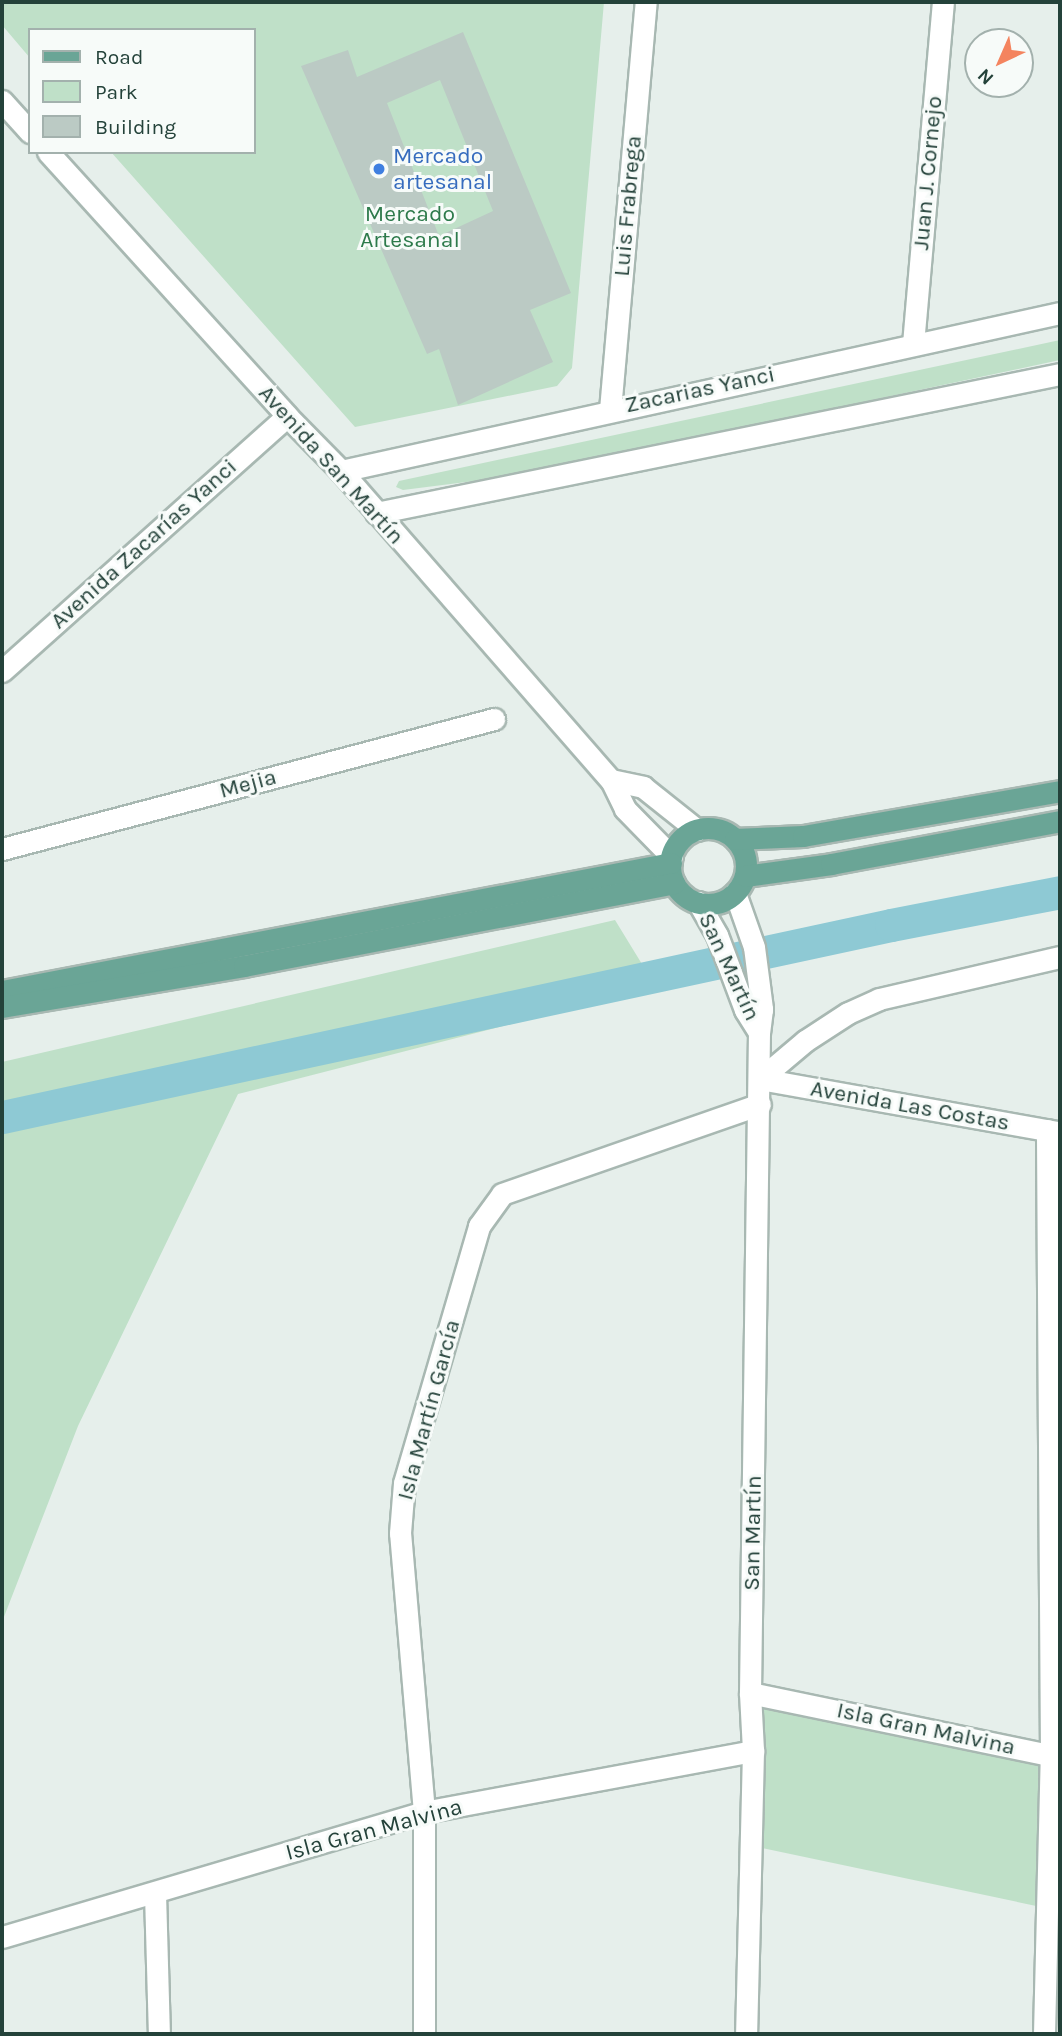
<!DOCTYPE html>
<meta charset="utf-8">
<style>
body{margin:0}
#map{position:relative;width:1062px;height:2036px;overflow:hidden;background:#e6efeb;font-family:Karla,sans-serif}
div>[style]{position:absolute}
.green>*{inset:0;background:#bfe0c8}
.canal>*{height:33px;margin:-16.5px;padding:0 16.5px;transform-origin:16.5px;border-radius:16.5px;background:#8ec9d4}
.building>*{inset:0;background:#bbcac4}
.roads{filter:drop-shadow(2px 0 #a8b8b2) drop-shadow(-2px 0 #a8b8b2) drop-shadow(0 2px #a8b8b2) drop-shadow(0 -2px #a8b8b2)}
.street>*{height:21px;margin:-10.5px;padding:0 10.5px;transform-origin:10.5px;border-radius:10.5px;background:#fff}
.secondary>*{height:21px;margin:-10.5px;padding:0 10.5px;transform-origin:10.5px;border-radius:10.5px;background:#fff}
.primary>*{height:21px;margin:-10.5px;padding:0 10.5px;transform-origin:10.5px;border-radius:10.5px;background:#6aa596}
.primary>.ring{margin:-10.5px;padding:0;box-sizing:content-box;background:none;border:21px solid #6aa596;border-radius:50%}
.dots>*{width:19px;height:19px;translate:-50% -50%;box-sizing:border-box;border:4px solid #f7fbf9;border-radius:50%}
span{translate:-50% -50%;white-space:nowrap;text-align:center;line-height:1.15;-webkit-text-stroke:6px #f7fbf9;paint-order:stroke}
.shop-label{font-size:23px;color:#366cbe}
.left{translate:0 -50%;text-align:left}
.street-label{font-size:23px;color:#24423a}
.park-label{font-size:23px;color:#2d7a4b}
.frame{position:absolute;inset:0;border:4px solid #24423a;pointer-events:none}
.legend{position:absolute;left:28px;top:28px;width:228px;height:126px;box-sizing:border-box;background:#f7fbf9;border:2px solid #a3b1ad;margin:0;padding:9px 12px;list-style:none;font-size:21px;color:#24423a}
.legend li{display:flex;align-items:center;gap:14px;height:35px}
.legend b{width:35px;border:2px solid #a3b1ad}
.north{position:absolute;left:964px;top:28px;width:70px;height:70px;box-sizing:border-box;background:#f7fbf9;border:2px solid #a3b1ad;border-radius:50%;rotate:224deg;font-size:19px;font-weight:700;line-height:28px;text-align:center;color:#24423a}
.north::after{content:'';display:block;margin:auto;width:24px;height:32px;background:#f4845f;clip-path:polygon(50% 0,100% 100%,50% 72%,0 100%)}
</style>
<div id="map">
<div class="green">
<i style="clip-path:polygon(2px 2px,604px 2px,572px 368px,557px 386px,355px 427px,111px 152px,254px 152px,254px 30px,30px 30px,30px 58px,2px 25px)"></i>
<i style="clip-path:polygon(1060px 340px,1060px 360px,521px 475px,403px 490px,396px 487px,399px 481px)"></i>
<i style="clip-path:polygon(615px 920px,656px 987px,238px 1094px,78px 1426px,2px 1622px,2px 1062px)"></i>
<i style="clip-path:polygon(752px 1695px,1060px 1761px,1060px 1911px,753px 1846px)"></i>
</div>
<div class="canal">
<i style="left:2px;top:1117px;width:909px;rotate:-12.19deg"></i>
<i style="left:891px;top:925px;width:172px;rotate:-11deg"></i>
</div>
<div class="building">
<i style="clip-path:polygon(evenodd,463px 32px,571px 293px,530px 310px,553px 362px,458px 405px,439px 349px,427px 354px,301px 66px,348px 50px,357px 77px,463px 32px,440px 80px,493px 211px,439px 236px,387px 103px,440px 80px)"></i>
</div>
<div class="roads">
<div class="street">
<i style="left:913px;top:344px;width:343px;rotate:-85deg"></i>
<i style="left:610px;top:410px;width:410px;rotate:-85deg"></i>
<i style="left:2px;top:671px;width:382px;rotate:-41.8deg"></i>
<i style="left:2px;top:849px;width:509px;rotate:-14.8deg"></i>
<i style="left:760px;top:1079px;width:59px;rotate:-40.2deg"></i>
<i style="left:805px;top:1041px;width:51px;rotate:-33.1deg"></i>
<i style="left:848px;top:1013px;width:34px;rotate:-24deg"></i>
<i style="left:879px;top:999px;width:186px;rotate:-13.1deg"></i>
<i style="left:760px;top:1079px;width:303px;rotate:10.1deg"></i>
<i style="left:750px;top:1693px;width:317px;rotate:11.7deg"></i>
<i style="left:155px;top:1893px;width:141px;rotate:88.4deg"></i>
<i style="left:2px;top:1937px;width:440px;rotate:-16.5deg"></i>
<i style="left:424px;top:1812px;width:335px;rotate:-10.5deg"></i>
<i style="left:424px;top:2034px;width:222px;rotate:-90deg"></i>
<i style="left:424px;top:1812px;width:280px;rotate:-94.9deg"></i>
<i style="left:400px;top:1533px;width:50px;rotate:-85.4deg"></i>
<i style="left:404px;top:1483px;width:268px;rotate:-73.7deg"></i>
<i style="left:479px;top:1226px;width:39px;rotate:-54deg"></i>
<i style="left:502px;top:1194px;width:273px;rotate:-19.2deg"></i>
<i style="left:1044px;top:2034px;width:279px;rotate:-88.6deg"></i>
<i style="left:1051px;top:1755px;width:625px;rotate:-90.37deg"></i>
</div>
<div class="secondary">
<i style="left:2px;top:101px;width:42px;rotate:47.9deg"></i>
<i style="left:48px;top:152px;width:356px;rotate:47.8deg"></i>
<i style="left:287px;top:416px;width:77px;rotate:45.5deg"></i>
<i style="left:341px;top:471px;width:410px;rotate:48.9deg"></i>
<i style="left:611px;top:780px;width:32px;rotate:64deg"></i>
<i style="left:625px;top:809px;width:67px;rotate:45.6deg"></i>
<i style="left:341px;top:471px;width:736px;rotate:-12.39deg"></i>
<i style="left:376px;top:513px;width:698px;rotate:-11.49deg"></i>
<i style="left:611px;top:780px;width:33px;rotate:12deg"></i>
<i style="left:643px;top:787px;width:69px;rotate:38.5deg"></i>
<i style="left:735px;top:893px;width:57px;rotate:70.6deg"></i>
<i style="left:754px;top:947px;width:63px;rotate:82.6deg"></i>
<i style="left:762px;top:1009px;width:23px;rotate:97deg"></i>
<i style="left:759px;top:1032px;width:661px;rotate:90.78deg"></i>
<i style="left:750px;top:1693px;width:58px;rotate:87deg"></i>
<i style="left:753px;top:1751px;width:283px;rotate:91.4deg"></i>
<i style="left:698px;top:902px;width:38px;rotate:60deg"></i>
<i style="left:717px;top:935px;width:80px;rotate:69.5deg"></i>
<i style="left:745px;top:1010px;width:26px;rotate:58deg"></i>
</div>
<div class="primary">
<i class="ring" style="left:670px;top:828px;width:55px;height:55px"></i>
<i style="left:735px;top:839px;width:68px;rotate:-2.5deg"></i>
<i style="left:803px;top:836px;width:261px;rotate:-9.9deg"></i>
<i style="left:745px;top:876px;width:87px;rotate:-7.9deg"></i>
<i style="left:831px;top:864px;width:233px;rotate:-10.6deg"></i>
<i style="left:2px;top:991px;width:681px;rotate:-10.83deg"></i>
<i style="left:2px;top:1007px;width:245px;rotate:-9.6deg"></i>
<i style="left:244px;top:966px;width:438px;rotate:-10.9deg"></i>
</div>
</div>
<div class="dots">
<i style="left:379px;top:169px;background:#3f7fe0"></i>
</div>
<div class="shop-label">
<span class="left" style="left:393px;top:169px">Mercado<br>artesanal</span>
</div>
<div class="street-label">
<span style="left:928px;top:173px;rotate:-85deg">Juan J. Cornejo</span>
<span style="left:628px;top:206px;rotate:-85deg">Luis Frabrega</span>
<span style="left:700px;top:390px;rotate:-12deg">Zacarias Yanci</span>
<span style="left:331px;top:465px;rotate:48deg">Avenida San Martín</span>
<span style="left:144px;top:544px;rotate:-42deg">Avenida Zacarías Yanci</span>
<span style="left:248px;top:784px;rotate:-15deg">Mejia</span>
<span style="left:729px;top:967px;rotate:65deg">San Martín</span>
<span style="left:910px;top:1106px;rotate:10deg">Avenida Las Costas</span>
<span style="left:429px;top:1410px;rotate:-75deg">Isla Martín García</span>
<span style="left:753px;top:1533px;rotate:-89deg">San Martín</span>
<span style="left:926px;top:1729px;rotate:12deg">Isla Gran Malvina</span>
<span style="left:374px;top:1830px;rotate:-15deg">Isla Gran Malvina</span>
</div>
<div class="park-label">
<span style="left:410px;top:227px">Mercado<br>Artesanal</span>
</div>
<div class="frame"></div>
<ul class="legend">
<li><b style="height:9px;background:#6aa596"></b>Road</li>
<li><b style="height:19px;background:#bfe0c8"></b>Park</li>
<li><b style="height:19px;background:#bbcac4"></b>Building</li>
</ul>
<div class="north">N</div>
</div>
